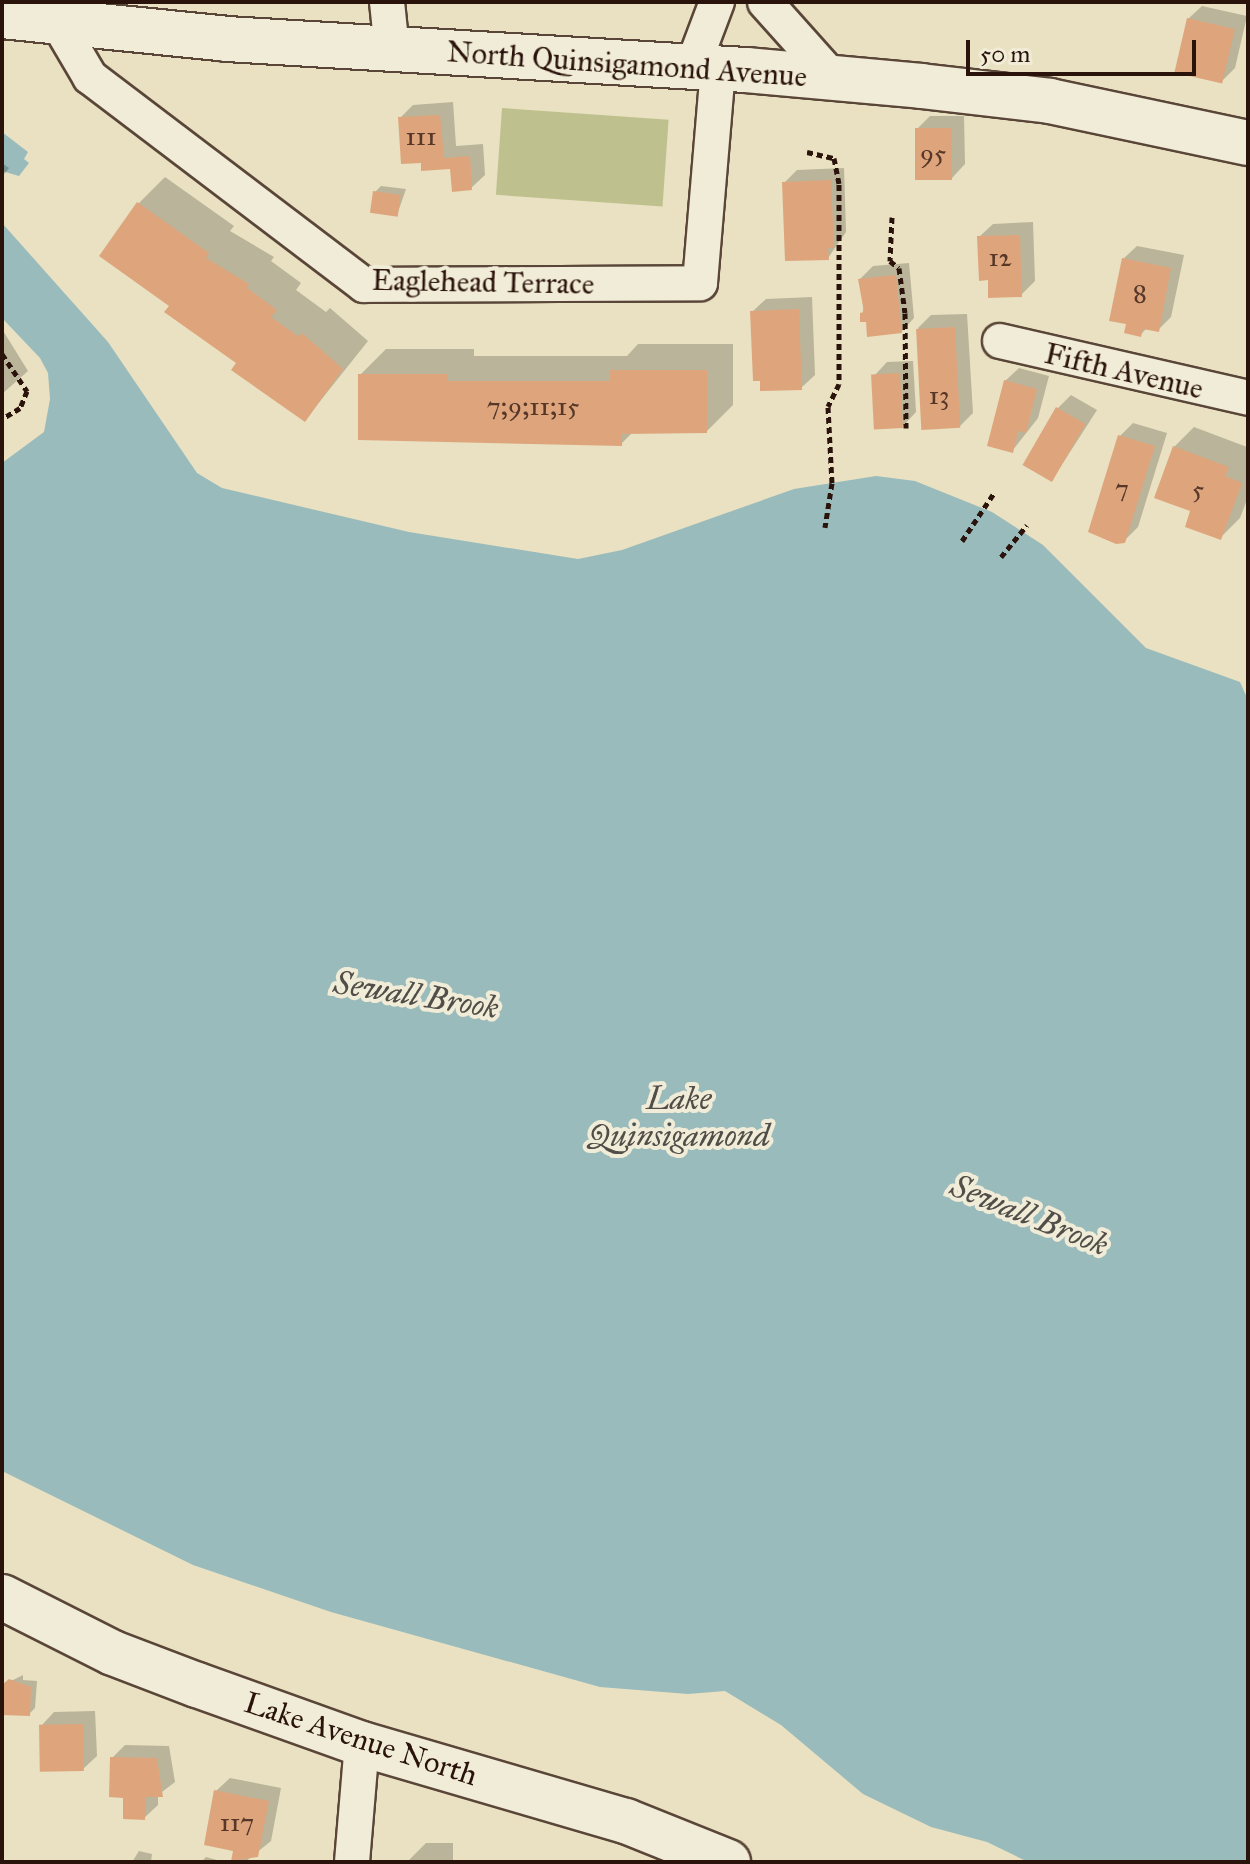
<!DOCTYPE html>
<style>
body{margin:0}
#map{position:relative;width:1250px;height:1864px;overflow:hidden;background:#e9e1c1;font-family:"IM FELL Great Primer",serif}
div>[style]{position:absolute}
.green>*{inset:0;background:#bec18e;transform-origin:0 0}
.water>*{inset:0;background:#9abbbc}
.shadow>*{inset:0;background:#0003}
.building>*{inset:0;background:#dea57d;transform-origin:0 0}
.path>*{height:5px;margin-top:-2.5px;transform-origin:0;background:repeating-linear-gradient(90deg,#2a130b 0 6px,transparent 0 10px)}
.roads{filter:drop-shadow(2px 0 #5a4638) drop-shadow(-2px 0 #5a4638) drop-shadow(0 2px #5a4638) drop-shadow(0 -2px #5a4638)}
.minor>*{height:34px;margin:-17px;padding:0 17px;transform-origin:17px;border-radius:17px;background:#f1ecd7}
.secondary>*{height:44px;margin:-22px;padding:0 22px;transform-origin:22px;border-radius:22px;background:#f1ecd7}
span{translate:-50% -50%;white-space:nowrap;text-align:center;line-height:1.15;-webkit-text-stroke:8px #f1ecd7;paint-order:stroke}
.number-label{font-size:26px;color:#573828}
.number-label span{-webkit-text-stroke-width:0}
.street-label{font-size:30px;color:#2a130b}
.water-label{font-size:32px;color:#514e49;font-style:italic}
.frame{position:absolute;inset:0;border:4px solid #2a130b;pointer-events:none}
.scale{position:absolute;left:966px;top:40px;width:230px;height:36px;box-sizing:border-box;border:4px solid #2a130b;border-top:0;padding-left:10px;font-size:24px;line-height:28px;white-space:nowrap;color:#2a130b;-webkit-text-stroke:6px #f1ecd7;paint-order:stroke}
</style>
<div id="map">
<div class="green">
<i style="left:502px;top:108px;width:167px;height:87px;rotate:4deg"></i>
</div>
<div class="water">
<i style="clip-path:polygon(2px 132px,28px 152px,24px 159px,29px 163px,19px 176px,2px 171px)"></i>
<i style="clip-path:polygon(2px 223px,108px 342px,197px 473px,222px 488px,409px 532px,578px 559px,622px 550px,794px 489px,876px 476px,915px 481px,992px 512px,1043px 545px,1146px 648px,1240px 682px,1248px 700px,1248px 1862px,1028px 1862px,987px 1842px,931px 1827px,863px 1794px,781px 1725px,725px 1691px,688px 1694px,600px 1687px,331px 1612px,193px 1565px,2px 1471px,2px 463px,44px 432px,50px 399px,48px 373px,40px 358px,2px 318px)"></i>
</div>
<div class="shadow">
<i style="clip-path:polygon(1202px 6px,1247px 16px,1235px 68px,1222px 81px,1188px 19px)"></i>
<i style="clip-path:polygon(453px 102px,456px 146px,483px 144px,485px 175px,471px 188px,451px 167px,423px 161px,400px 118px,413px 105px)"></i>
<i style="clip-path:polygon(930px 116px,964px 116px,965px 164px,952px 178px,917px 129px)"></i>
<i style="clip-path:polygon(2px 163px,9px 168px,2px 177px)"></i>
<i style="clip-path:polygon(844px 168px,846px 232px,828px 258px,784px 183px,797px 170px)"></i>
<i style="clip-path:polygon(165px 177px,234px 226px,230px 231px,274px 257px,271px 261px,301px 283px,296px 290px,326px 312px,330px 308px,368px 341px,305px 420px,172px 305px,102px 256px,139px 203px)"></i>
<i style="clip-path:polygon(381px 186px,406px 189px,397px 215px,375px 192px)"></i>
<i style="clip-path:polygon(1033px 222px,1035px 281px,1021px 295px,990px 278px,979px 237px,993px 224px)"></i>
<i style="clip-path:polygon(1137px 246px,1184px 255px,1171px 317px,1158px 330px,1147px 328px,1141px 334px,1128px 323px,1123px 259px)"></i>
<i style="clip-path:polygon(909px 263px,914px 318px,901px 332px,862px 320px,865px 291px,860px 279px,873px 266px)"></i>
<i style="clip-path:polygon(812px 297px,815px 375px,801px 388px,752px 312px,766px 299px)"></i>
<i style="clip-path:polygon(967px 314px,973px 413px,960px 426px,918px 328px,931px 315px)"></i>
<i style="clip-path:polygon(2px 329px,28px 371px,2px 394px)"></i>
<i style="clip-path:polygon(638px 344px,733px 344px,733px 405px,706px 432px,633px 432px,621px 444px,360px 375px,386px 349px,474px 349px,474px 356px,627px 356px)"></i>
<i style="clip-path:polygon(913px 361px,916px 412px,903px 426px,874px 376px,887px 362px)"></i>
<i style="clip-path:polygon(1019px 368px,1049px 376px,1038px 418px,1012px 451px,1005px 381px)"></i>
<i style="clip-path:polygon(1071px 395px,1097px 410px,1052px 480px,1058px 408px)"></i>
<i style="clip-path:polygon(1133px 423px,1167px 433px,1138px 527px,1124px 541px,1120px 436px)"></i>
<i style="clip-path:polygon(1194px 427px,1247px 447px,1248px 497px,1240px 518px,1220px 538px,1193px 510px,1174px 447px)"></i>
<i style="clip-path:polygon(23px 1675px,23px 1680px,37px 1681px,35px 1708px,29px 1714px,5px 1684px)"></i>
<i style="clip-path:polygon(95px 1711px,97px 1756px,83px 1769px,41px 1726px,54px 1712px)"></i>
<i style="clip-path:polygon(125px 1745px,169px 1746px,175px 1782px,158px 1795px,158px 1805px,144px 1818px,125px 1796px,112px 1758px)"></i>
<i style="clip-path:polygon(230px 1778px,281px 1788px,271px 1841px,245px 1862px,233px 1859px,236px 1849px,216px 1791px)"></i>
<i style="clip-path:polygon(426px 1843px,453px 1843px,453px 1862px,407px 1862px)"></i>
<i style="clip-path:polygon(139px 1851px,152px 1854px,151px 1862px,132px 1862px)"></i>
<i style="clip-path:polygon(206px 1857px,217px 1860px,216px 1862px,201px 1862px)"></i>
</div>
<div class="building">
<i style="left:1187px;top:18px;width:49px;height:56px;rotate:13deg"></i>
<i style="clip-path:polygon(440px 115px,444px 158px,470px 156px,472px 190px,452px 192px,450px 169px,421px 171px,421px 163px,401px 164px,398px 117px)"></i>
<i style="left:915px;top:128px;width:37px;height:52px"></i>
<i style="clip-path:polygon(831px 180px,834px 248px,828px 248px,829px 260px,785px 261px,782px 182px)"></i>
<i style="left:373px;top:191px;width:28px;height:22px;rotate:8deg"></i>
<i style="clip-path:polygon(137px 202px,209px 253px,206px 258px,249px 284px,247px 288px,277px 310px,271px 317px,299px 337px,302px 333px,343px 369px,305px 422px,231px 370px,236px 363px,164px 312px,169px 306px,99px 256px)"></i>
<i style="clip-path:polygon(1020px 235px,1022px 297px,988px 298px,988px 280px,979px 281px,977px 236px)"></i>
<i style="clip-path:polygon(1122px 258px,1171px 268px,1159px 332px,1143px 329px,1141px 337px,1124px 333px,1126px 324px,1109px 321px)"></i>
<i style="clip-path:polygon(896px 275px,902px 333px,867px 337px,866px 322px,860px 322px,860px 313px,864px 312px,858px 279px)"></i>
<i style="clip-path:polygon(799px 309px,802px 390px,760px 391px,760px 381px,753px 381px,750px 311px)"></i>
<i style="left:955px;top:327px;width:101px;height:39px;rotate:87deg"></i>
<i style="clip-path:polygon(610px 370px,707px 370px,707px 433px,622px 434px,622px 446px,358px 440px,358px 374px,448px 374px,448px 381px,610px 381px)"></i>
<i style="left:900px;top:373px;width:55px;height:29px;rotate:87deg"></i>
<i style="clip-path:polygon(1004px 380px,1037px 389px,1026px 433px,1018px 431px,1013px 453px,987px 446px)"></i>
<i style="left:1056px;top:407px;width:34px;height:67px;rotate:30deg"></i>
<i style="clip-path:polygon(1118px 435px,1155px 446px,1125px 543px,1116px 544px,1088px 532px)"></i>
<i style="clip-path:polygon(1173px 446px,1229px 467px,1225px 476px,1242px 483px,1221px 540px,1185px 527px,1190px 511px,1154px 498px)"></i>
<i style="clip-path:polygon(9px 1679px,31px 1687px,30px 1716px,2px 1715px,3px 1684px)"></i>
<i style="left:83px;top:1724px;width:47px;height:44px;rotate:89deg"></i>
<i style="clip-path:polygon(110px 1757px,157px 1758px,163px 1797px,146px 1797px,145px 1820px,123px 1819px,123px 1798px,109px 1797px)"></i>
<i style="clip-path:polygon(214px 1790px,269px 1801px,258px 1857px,231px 1861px,233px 1851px,204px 1845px)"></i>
</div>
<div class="path">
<i style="left:807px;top:152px;width:28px;rotate:13deg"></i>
<i style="left:834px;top:158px;width:26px;rotate:79deg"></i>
<i style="left:839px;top:184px;width:200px;rotate:90deg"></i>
<i style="left:839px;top:384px;width:25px;rotate:116deg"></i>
<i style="left:828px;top:407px;width:76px;rotate:87deg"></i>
<i style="left:832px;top:483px;width:45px;rotate:99deg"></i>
<i style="left:892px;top:217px;width:44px;rotate:92.6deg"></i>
<i style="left:890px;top:261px;width:11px;rotate:38deg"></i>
<i style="left:899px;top:268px;width:45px;rotate:82.4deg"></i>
<i style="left:905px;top:313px;width:115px;rotate:89.5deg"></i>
<i style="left:2px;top:354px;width:45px;rotate:56deg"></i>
<i style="left:27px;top:391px;width:18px;rotate:112deg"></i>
<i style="left:20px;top:408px;width:21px;rotate:149deg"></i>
<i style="left:962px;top:541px;width:58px;rotate:-56.3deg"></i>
<i style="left:1001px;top:557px;width:41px;rotate:-50.9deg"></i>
</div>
<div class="roads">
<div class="minor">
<i style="left:387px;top:2px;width:48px;rotate:84.1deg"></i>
<i style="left:765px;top:2px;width:101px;rotate:48.2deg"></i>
<i style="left:57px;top:21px;width:65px;rotate:59.5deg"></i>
<i style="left:90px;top:77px;width:344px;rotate:37.2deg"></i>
<i style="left:364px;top:285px;width:336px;rotate:-0.3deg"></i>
<i style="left:700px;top:283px;width:215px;rotate:-85.2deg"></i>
<i style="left:692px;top:68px;width:71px;rotate:-69.3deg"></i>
<i style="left:1000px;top:341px;width:254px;rotate:12.9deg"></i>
<i style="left:352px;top:1862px;width:118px;rotate:-85.2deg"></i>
</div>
<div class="secondary">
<i style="left:2px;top:16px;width:226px;rotate:5.8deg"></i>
<i style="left:227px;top:39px;width:520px;rotate:3.42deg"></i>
<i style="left:746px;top:70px;width:176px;rotate:5.2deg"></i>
<i style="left:921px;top:86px;width:130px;rotate:6.6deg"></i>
<i style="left:1050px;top:101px;width:202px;rotate:12deg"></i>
<i style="left:2px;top:1597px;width:124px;rotate:26.8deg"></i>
<i style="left:113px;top:1653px;width:90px;rotate:20.9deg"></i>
<i style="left:197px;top:1685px;width:175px;rotate:19.7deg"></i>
<i style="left:362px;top:1744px;width:275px;rotate:16.3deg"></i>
<i style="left:626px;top:1821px;width:110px;rotate:21.9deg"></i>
</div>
</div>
<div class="number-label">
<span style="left:421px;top:137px">111</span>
<span style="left:933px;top:154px">95</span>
<span style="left:1000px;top:258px">12</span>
<span style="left:1140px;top:294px">8</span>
<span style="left:939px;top:396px">13</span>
<span style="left:533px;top:407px">7;9;11;15</span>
<span style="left:1122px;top:489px">7</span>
<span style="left:1198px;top:490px">5</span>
<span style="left:237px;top:1823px">117</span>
</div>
<div class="street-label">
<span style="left:627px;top:64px;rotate:4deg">North Quinsigamond Avenue</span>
<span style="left:483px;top:282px;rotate:1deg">Eaglehead Terrace</span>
<span style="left:1124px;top:371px;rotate:13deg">Fifth Avenue</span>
<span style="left:361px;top:1739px;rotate:18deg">Lake Avenue North</span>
</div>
<div class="water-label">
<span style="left:416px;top:996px;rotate:9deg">Sewall Brook</span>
<span style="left:679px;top:1118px">Lake<br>Quinsigamond</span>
<span style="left:1029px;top:1216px;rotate:22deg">Sewall Brook</span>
</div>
<div class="frame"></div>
<div class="scale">50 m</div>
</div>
